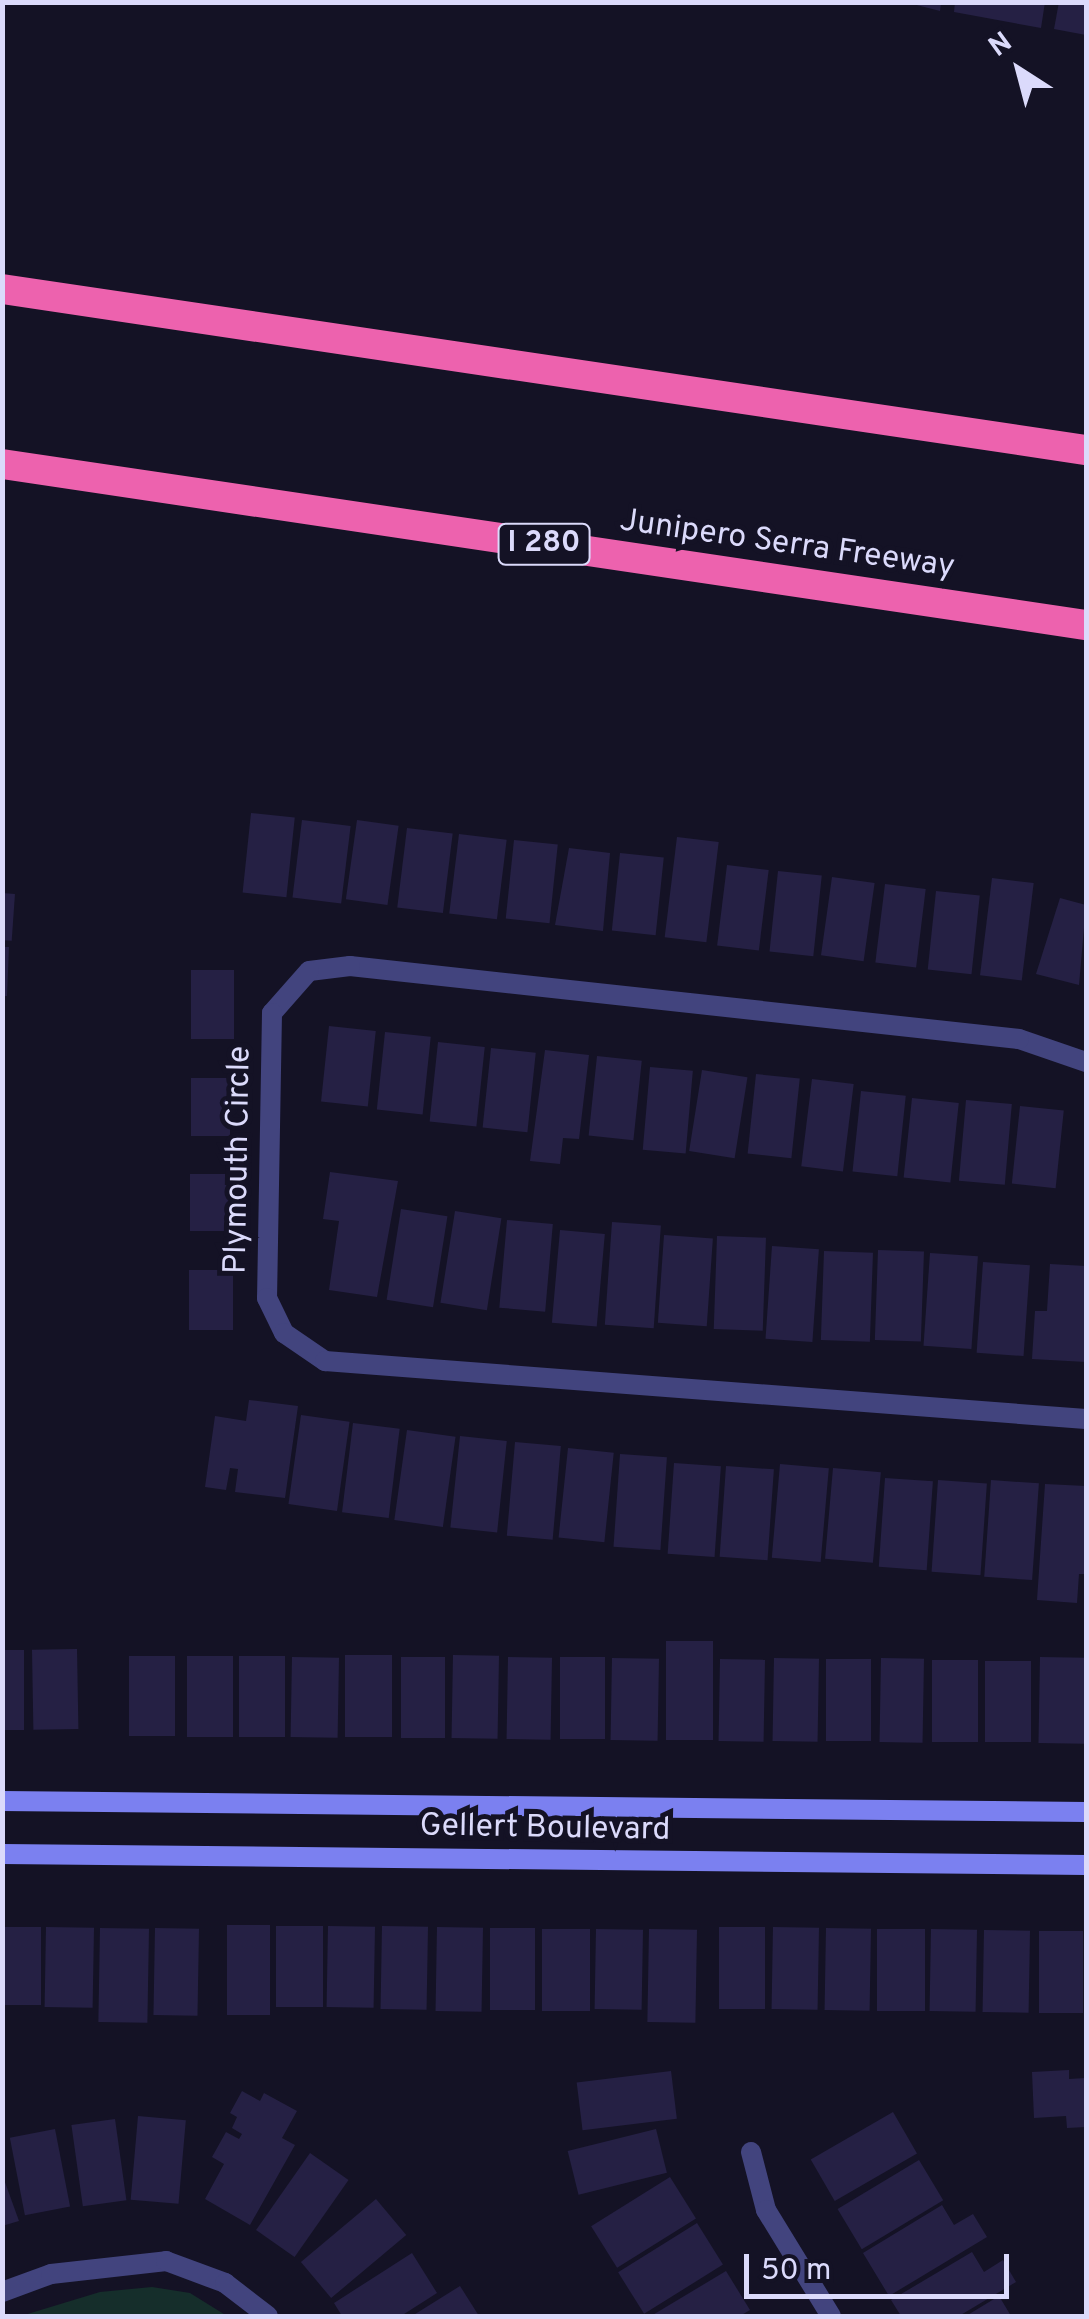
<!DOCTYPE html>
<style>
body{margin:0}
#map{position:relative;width:1089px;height:2319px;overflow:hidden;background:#141225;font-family:Overpass,sans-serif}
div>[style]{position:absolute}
.green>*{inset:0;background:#152e2b}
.building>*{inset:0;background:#252044;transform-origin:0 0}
.street>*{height:20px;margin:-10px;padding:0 10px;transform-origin:10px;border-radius:10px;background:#42447e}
.secondary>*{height:20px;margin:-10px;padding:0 10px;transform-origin:10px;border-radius:10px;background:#7b80f0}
.highway>*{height:30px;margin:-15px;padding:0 15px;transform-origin:15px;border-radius:15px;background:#ed62ae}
span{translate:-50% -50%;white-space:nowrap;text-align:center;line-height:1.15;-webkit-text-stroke:10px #141225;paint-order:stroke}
.shield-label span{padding:2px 8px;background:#141225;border:2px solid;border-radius:8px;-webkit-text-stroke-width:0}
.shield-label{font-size:30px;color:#dbdafb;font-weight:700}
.street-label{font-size:32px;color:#dbdafb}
.frame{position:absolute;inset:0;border:5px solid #dbdafb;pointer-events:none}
.north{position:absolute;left:969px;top:20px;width:100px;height:100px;-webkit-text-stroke:8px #141225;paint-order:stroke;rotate:324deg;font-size:28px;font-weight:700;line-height:40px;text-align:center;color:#dbdafb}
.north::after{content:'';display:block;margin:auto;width:35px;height:45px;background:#dbdafb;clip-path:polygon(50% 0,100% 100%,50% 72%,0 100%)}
.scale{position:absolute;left:744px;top:2254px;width:265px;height:45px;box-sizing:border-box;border:5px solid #dbdafb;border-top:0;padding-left:12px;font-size:30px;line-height:35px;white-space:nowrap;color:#dbdafb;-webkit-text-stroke:8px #141225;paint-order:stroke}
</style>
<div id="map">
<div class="green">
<i style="clip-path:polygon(152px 2287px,190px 2293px,227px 2316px,21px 2316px,100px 2292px)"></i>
</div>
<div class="building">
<i style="clip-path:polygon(905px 2px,941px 2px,940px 11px)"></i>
<i style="clip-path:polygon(955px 2px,1045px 2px,1041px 28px,954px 12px)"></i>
<i style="clip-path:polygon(1059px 2px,1086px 2px,1086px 35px,1054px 29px)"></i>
<i style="left:251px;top:813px;width:44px;height:80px;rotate:6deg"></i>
<i style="left:302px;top:820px;width:49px;height:78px;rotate:7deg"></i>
<i style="left:357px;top:820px;width:42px;height:80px;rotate:8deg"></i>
<i style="left:407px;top:828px;width:46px;height:80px;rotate:7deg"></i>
<i style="left:459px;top:834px;width:48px;height:80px;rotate:7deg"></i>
<i style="left:677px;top:837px;width:42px;height:101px;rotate:7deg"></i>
<i style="left:514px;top:840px;width:44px;height:79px;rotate:6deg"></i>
<i style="clip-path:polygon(569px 848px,610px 853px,603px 931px,555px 925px)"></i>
<i style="left:620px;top:853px;width:44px;height:78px;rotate:6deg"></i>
<i style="left:727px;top:865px;width:42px;height:81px;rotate:7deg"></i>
<i style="left:778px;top:871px;width:44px;height:81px;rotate:6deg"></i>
<i style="left:832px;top:877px;width:43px;height:79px;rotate:8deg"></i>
<i style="left:992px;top:878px;width:42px;height:98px;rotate:7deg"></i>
<i style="left:885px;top:884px;width:41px;height:79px;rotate:7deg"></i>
<i style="left:936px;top:891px;width:44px;height:79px;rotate:6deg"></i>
<i style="left:2px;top:893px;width:13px;height:47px;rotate:4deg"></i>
<i style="clip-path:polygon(1060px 898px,1086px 905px,1079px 985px,1036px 974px)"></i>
<i style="clip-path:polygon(2px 947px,9px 947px,7px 996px,2px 996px)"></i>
<i style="left:191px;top:970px;width:43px;height:69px"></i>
<i style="left:329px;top:1026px;width:47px;height:76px;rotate:6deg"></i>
<i style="left:385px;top:1032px;width:46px;height:78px;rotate:6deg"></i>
<i style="left:438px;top:1042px;width:47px;height:80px;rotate:6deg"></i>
<i style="left:491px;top:1048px;width:45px;height:80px;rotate:6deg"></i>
<i style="clip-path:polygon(545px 1050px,589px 1055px,579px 1139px,563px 1138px,560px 1164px,530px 1161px)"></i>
<i style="left:597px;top:1056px;width:45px;height:80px;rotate:6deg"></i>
<i style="left:650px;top:1067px;width:43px;height:83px;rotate:5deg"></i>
<i style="left:702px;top:1070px;width:46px;height:82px;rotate:9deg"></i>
<i style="left:756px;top:1074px;width:44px;height:80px;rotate:6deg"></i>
<i style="left:191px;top:1078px;width:39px;height:58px"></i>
<i style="left:812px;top:1079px;width:42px;height:88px;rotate:7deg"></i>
<i style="left:861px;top:1091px;width:45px;height:81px;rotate:6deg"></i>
<i style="left:912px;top:1098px;width:47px;height:80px;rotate:6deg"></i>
<i style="left:966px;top:1100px;width:46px;height:81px;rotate:5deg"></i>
<i style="left:1020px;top:1106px;width:44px;height:78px;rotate:6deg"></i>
<i style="clip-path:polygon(330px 1172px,398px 1181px,377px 1297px,329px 1290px,339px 1221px,323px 1219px)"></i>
<i style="left:190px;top:1174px;width:40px;height:57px"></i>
<i style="left:401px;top:1209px;width:47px;height:92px;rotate:9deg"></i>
<i style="left:455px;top:1211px;width:47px;height:93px;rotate:9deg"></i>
<i style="left:507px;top:1220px;width:46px;height:88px;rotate:5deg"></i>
<i style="left:612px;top:1222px;width:49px;height:103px;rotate:4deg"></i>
<i style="left:560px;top:1230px;width:45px;height:93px;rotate:5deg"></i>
<i style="left:664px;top:1235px;width:49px;height:88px;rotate:4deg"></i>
<i style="left:717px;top:1236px;width:49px;height:93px;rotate:2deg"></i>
<i style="left:772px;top:1246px;width:47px;height:93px;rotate:4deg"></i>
<i style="left:878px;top:1250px;width:46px;height:90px;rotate:2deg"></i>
<i style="left:824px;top:1251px;width:49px;height:89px;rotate:2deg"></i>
<i style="left:930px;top:1253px;width:48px;height:93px;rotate:4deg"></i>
<i style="left:983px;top:1262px;width:47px;height:91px;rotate:4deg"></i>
<i style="clip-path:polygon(1050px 1264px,1086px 1266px,1086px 1362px,1032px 1359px,1035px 1311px,1047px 1311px)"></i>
<i style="left:233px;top:1270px;width:60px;height:44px;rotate:90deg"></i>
<i style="clip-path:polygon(249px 1400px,298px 1406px,285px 1498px,235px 1492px,238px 1469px,230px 1468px,226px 1490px,205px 1487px,215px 1416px,246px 1421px)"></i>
<i style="left:301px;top:1415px;width:49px;height:90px;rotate:8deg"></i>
<i style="left:353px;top:1423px;width:47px;height:90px;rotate:7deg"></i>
<i style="left:407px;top:1430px;width:49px;height:91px;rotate:8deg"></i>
<i style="left:460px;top:1436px;width:47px;height:92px;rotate:6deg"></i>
<i style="left:515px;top:1442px;width:46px;height:94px;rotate:5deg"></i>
<i style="left:568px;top:1448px;width:46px;height:90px;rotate:6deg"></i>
<i style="left:620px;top:1454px;width:47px;height:93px;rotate:4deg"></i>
<i style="left:674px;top:1463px;width:47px;height:91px;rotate:4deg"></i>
<i style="left:780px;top:1464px;width:49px;height:94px;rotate:5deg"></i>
<i style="left:726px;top:1466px;width:48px;height:91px;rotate:4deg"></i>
<i style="left:833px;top:1468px;width:48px;height:91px;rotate:5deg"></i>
<i style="left:885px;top:1478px;width:48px;height:89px;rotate:4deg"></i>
<i style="left:938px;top:1480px;width:49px;height:92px;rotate:4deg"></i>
<i style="left:991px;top:1480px;width:48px;height:97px;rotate:4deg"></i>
<i style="clip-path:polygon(1045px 1484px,1086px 1486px,1084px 1574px,1079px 1574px,1077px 1603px,1037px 1600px)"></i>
<i style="left:666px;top:1641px;width:47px;height:99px"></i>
<i style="left:77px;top:1649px;width:80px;height:45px;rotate:89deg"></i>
<i style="left:2px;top:1650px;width:22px;height:80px"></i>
<i style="left:345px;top:1655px;width:47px;height:82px"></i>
<i style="left:453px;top:1655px;width:46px;height:83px;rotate:1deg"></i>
<i style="left:129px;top:1656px;width:46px;height:80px"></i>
<i style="left:187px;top:1656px;width:46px;height:81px"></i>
<i style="left:239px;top:1656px;width:46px;height:81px"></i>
<i style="left:292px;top:1657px;width:47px;height:80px;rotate:1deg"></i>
<i style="left:401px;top:1657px;width:44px;height:81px"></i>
<i style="left:508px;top:1657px;width:44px;height:82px;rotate:1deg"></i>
<i style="left:560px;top:1657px;width:45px;height:82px"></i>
<i style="left:1040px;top:1657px;width:46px;height:86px;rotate:1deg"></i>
<i style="left:612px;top:1658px;width:47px;height:82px;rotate:1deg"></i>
<i style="left:774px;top:1658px;width:45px;height:83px;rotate:1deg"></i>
<i style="left:881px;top:1658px;width:43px;height:84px;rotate:1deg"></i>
<i style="left:720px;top:1659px;width:45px;height:82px;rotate:1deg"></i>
<i style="left:826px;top:1659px;width:45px;height:82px"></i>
<i style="left:932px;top:1660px;width:46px;height:82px"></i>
<i style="left:985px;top:1661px;width:46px;height:81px"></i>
<i style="left:227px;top:1925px;width:43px;height:90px"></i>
<i style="left:276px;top:1926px;width:47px;height:81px"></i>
<i style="left:328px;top:1926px;width:47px;height:81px;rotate:1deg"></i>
<i style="left:382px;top:1926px;width:46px;height:83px;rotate:1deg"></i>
<i style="left:2px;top:1927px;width:39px;height:78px"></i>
<i style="left:46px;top:1927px;width:48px;height:80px;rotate:1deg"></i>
<i style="left:437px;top:1927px;width:46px;height:84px;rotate:1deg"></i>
<i style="left:719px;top:1927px;width:46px;height:82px"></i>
<i style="left:773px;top:1927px;width:46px;height:82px;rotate:1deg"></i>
<i style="left:100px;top:1928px;width:49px;height:94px;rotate:1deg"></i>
<i style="left:155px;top:1928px;width:44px;height:87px;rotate:1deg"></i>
<i style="left:490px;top:1928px;width:45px;height:82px"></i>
<i style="left:826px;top:1928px;width:45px;height:82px;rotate:1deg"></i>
<i style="left:542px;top:1929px;width:48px;height:82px"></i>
<i style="left:596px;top:1929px;width:47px;height:80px;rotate:1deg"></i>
<i style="left:649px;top:1929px;width:48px;height:93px;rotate:1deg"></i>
<i style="left:877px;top:1929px;width:48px;height:82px"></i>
<i style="left:931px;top:1929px;width:46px;height:82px;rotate:1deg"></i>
<i style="left:984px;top:1930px;width:46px;height:82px;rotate:1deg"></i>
<i style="left:1039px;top:1931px;width:44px;height:82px"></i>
<i style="clip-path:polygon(1069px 2070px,1069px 2079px,1086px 2078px,1086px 2127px,1067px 2128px,1066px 2116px,1034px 2118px,1032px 2072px)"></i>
<i style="left:671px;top:2071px;width:48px;height:95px;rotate:83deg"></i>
<i style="clip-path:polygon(242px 2091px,260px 2101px,264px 2093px,297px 2111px,282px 2138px,295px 2145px,250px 2225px,205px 2199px,224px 2164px,212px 2157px,226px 2132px,239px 2139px,242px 2134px,232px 2128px,237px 2117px,230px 2113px)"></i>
<i style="left:893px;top:2112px;width:48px;height:95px;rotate:60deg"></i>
<i style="left:138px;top:2116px;width:48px;height:84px;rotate:5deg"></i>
<i style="left:115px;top:2119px;width:82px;height:44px;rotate:82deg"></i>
<i style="left:55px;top:2129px;width:79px;height:46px;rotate:79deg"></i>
<i style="left:656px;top:2129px;width:45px;height:91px;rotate:76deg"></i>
<i style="left:310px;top:2153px;width:47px;height:94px;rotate:35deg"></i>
<i style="left:919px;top:2160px;width:47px;height:95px;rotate:59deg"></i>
<i style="clip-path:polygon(2px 2174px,19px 2221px,2px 2226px)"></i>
<i style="left:670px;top:2177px;width:49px;height:93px;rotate:58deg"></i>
<i style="left:376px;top:2199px;width:47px;height:98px;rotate:50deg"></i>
<i style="clip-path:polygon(942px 2205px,954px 2225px,973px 2214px,987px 2237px,889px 2296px,863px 2253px)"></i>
<i style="left:697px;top:2223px;width:49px;height:93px;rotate:58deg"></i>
<i style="clip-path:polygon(972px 2252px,984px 2272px,1003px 2260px,1016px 2282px,959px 2316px,901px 2316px,891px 2300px)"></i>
<i style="clip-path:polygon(412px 2253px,437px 2293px,401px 2316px,342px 2316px,334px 2303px)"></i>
<i style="clip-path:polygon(726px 2271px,750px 2310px,740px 2316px,651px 2316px)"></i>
<i style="clip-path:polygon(460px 2286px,479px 2316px,412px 2316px)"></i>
<i style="clip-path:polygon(999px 2296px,1011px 2316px,966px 2316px)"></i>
</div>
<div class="street">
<i style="left:1086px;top:1062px;width:71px;rotate:-161.1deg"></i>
<i style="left:1019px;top:1039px;width:673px;rotate:-173.77deg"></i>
<i style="left:350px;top:966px;width:41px;rotate:173deg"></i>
<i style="left:309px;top:971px;width:56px;rotate:131.4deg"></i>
<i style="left:272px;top:1013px;width:285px;rotate:91deg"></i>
<i style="left:267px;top:1298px;width:39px;rotate:64deg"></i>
<i style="left:284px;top:1333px;width:50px;rotate:34.3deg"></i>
<i style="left:325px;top:1361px;width:763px;rotate:4.36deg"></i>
<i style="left:751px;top:2152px;width:60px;rotate:75.5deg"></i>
<i style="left:766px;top:2210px;width:124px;rotate:58.5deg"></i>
<i style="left:2px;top:2292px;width:52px;rotate:-20.2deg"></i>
<i style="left:51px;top:2274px;width:116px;rotate:-6.4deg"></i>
<i style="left:166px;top:2261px;width:63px;rotate:20.4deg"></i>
<i style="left:225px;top:2283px;width:54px;rotate:37.5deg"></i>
</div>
<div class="secondary">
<i style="left:2px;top:1801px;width:1084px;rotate:0.58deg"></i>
<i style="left:2px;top:1854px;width:1084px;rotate:0.58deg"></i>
</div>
<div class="highway">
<i style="left:2px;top:289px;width:1096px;rotate:8.45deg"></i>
<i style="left:2px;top:464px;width:1096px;rotate:8.45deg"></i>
</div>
<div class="shield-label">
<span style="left:544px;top:544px">I 280</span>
</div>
<div class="street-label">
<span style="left:787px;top:545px;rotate:8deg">Junipero Serra Freeway</span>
<span style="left:239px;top:1160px;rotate:-89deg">Plymouth Circle</span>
<span style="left:545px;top:1829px;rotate:1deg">Gellert Boulevard</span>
</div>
<div class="frame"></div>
<div class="north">N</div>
<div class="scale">50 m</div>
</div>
